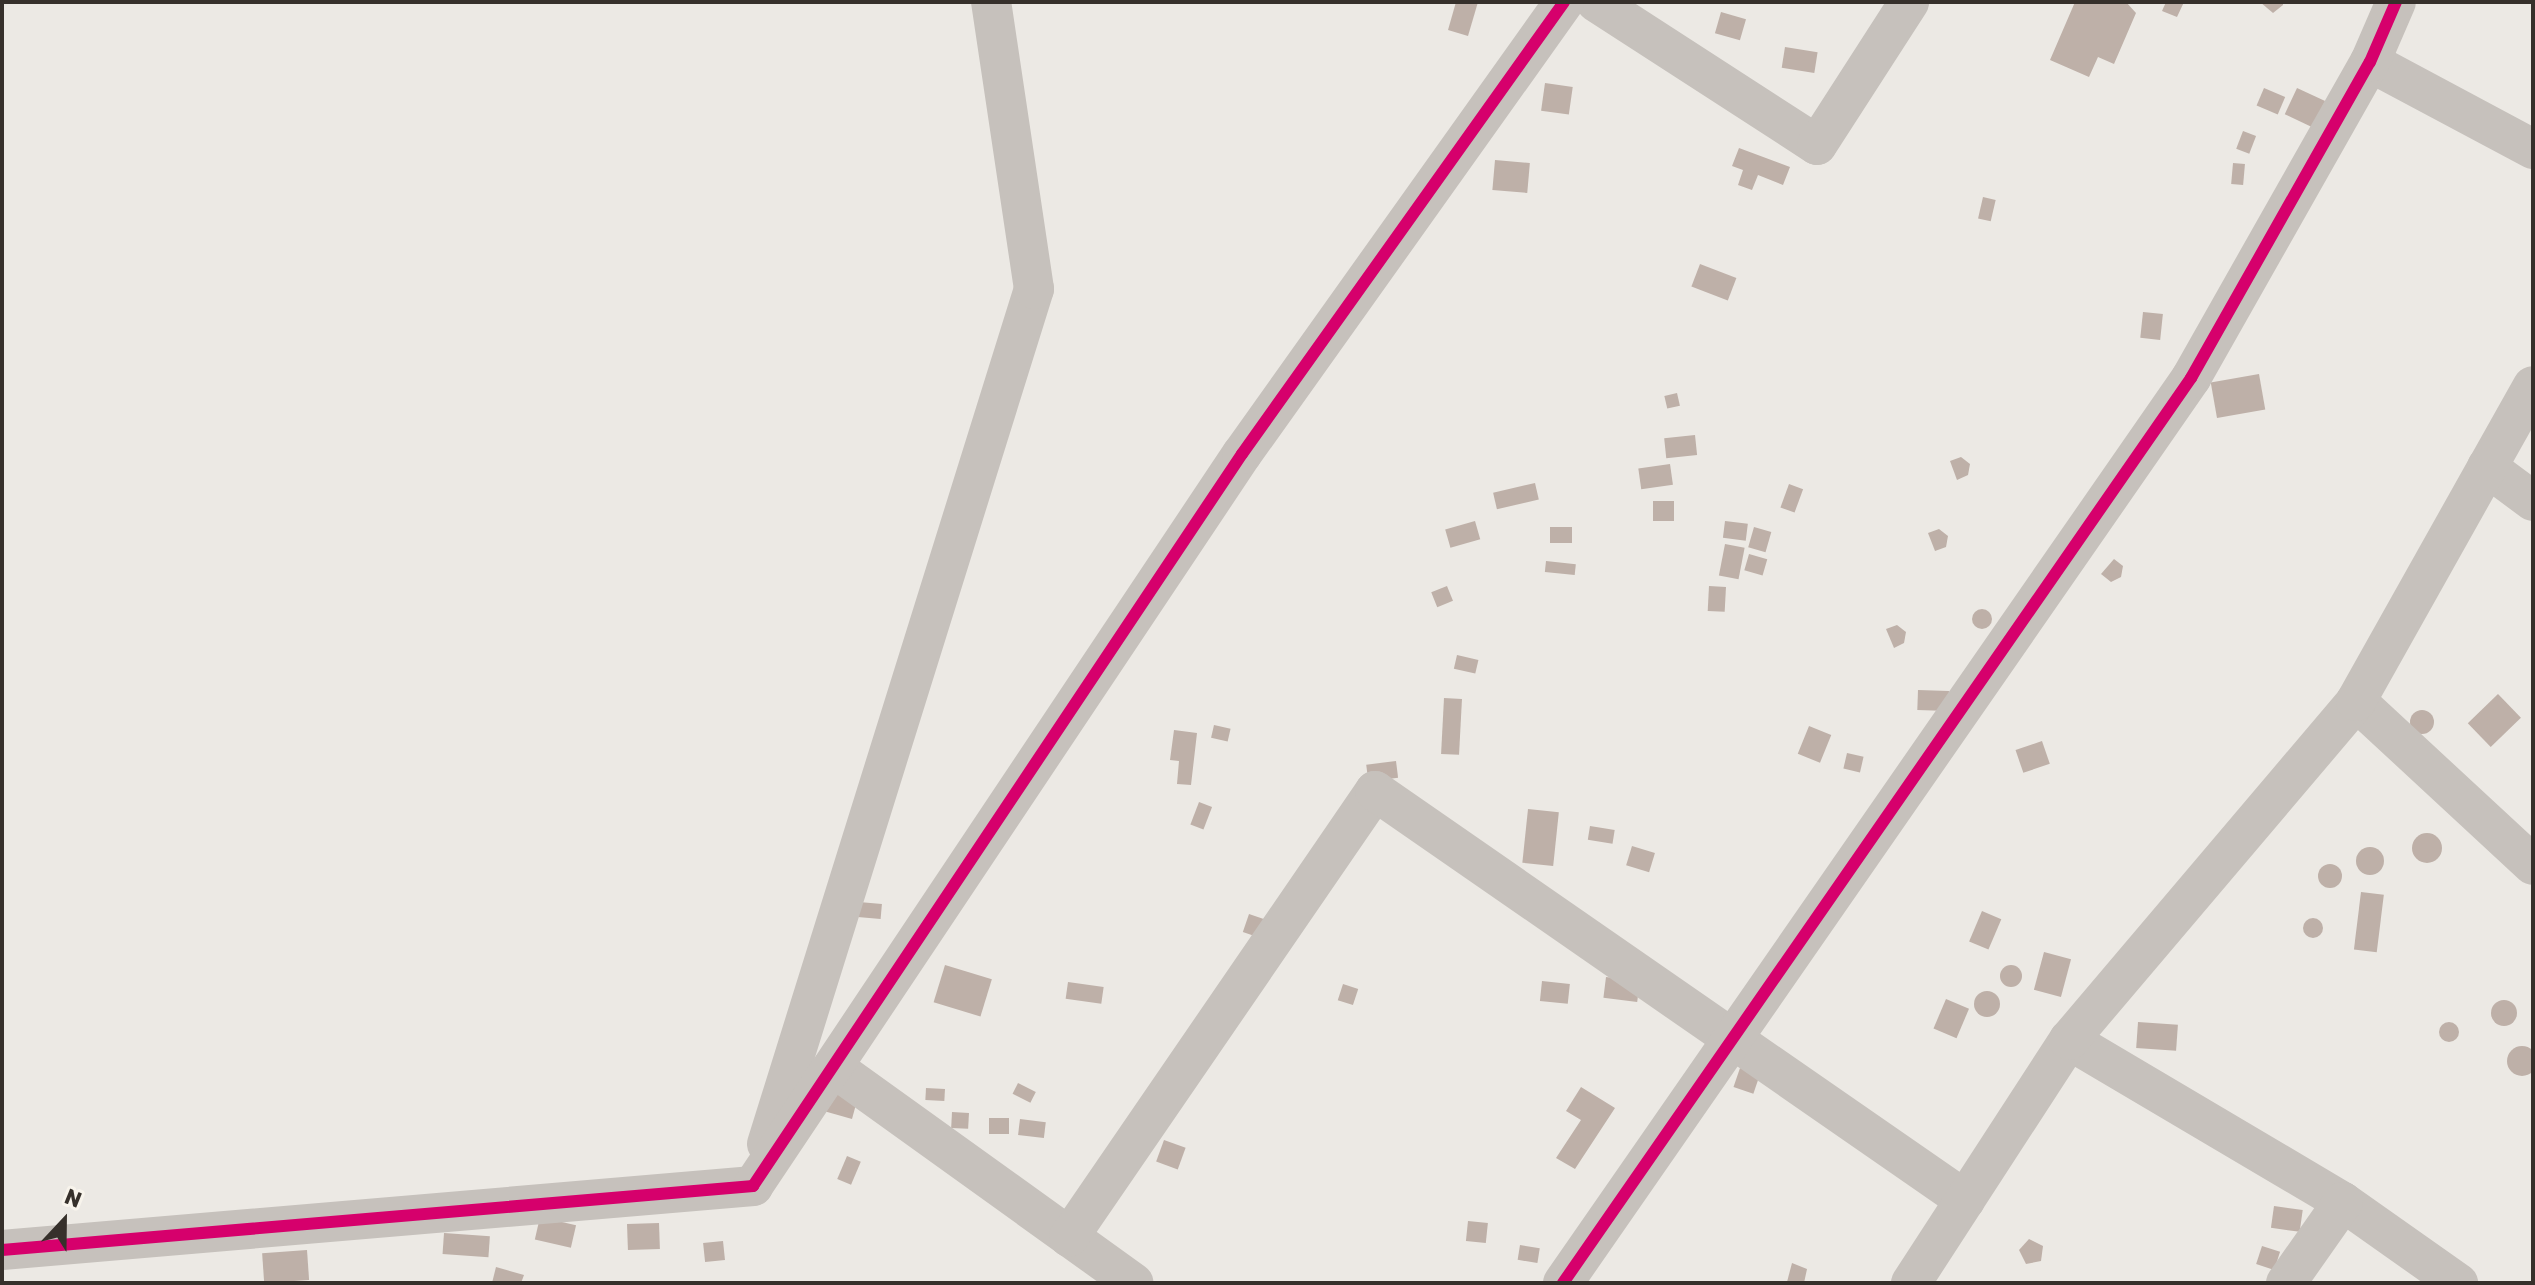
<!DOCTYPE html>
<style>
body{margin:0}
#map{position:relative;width:2535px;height:1285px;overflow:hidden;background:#ece9e4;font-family:Rubik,sans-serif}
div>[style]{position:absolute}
.building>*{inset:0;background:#beb0a8;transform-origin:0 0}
.round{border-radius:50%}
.minor>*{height:40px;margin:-20px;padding:0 20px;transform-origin:20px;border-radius:20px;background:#c6c1bc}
.cycleway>*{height:12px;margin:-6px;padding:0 6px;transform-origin:6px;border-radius:6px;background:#d6006c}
span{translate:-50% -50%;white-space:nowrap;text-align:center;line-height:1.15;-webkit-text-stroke:6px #f8f4ec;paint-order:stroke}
.frame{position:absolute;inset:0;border:4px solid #36302b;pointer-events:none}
.north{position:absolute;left:24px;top:1181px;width:80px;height:80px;-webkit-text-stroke:6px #f8f4ec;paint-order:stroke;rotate:22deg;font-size:22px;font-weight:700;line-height:32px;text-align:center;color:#36302b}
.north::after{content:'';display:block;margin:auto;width:28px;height:36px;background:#36302b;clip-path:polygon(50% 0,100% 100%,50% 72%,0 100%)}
</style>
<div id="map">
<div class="building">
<i style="clip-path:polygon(1456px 2px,1478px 2px,1468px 36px,1448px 30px)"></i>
<i style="clip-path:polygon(2075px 2px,2126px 2px,2136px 13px,2114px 64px,2098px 57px,2089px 77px,2050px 60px)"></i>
<i style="clip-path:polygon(2166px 2px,2184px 2px,2177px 17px,2162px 11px)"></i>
<i style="clip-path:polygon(2260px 2px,2283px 2px,2283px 5px,2273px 13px)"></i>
<i style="left:1721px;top:12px;width:26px;height:22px;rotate:16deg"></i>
<i style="left:1785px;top:47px;width:33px;height:21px;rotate:9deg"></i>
<i style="left:1545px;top:83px;width:28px;height:28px;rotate:8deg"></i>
<i style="left:2264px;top:88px;width:23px;height:19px;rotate:23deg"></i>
<i style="left:2297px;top:88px;width:31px;height:29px;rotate:25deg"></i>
<i style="left:2243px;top:131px;width:14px;height:19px;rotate:21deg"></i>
<i style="clip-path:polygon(1739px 148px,1790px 167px,1783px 185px,1758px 175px,1752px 190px,1738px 185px,1743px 170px,1732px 166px)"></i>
<i style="left:1495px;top:160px;width:35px;height:30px;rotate:5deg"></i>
<i style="left:2233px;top:163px;width:12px;height:21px;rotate:5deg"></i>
<i style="left:1983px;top:197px;width:13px;height:22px;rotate:13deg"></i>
<i style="left:1700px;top:264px;width:39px;height:24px;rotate:21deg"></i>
<i style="left:2143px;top:312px;width:20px;height:26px;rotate:6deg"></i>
<i style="left:2259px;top:374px;width:36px;height:49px;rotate:80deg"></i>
<i style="left:1677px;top:393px;width:13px;height:13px;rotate:77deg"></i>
<i style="left:1695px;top:435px;width:20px;height:31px;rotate:84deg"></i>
<i style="clip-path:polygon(1961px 457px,1970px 464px,1968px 475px,1957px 480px,1950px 461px)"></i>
<i style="left:1670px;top:464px;width:21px;height:32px;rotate:82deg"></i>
<i style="left:1535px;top:483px;width:17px;height:43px;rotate:77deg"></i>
<i style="left:1789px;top:484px;width:15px;height:25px;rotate:20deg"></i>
<i style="left:1653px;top:501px;width:21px;height:20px"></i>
<i style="left:1475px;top:521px;width:19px;height:31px;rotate:74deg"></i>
<i style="left:1725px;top:521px;width:23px;height:17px;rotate:7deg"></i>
<i style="left:1572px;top:527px;width:16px;height:22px;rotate:90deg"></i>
<i style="left:1754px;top:527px;width:18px;height:21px;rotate:16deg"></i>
<i style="clip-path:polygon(1939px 529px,1948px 536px,1946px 547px,1935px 551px,1928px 533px)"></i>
<i style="left:1725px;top:544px;width:20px;height:32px;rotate:11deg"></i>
<i style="left:1749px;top:554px;width:19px;height:17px;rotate:16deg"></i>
<i style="clip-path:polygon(2114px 559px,2123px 566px,2121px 577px,2111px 582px,2101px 574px)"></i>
<i style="left:1546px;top:561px;width:30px;height:11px;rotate:6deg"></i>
<i style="left:1447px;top:586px;width:16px;height:17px;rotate:68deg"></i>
<i style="left:1709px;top:586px;width:17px;height:25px;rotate:3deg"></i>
<i class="round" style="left:1972px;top:609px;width:20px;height:20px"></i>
<i style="clip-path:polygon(1897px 625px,1906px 632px,1904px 643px,1894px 648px,1886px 629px)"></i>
<i style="left:1457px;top:655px;width:22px;height:14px;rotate:13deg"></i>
<i style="left:1918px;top:690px;width:31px;height:20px;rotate:2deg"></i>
<i style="left:2498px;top:694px;width:33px;height:42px;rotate:46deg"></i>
<i style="left:1444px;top:698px;width:18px;height:56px;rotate:3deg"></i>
<i class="round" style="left:2410px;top:710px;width:24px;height:24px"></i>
<i style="left:1214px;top:725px;width:17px;height:13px;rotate:13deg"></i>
<i style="left:1809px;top:726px;width:24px;height:30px;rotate:22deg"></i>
<i style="clip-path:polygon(1174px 730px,1197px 733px,1191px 785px,1177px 784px,1179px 761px,1170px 760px)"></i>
<i style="left:2042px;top:741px;width:24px;height:28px;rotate:71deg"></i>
<i style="left:1847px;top:753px;width:17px;height:16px;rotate:13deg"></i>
<i style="left:1396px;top:761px;width:17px;height:30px;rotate:83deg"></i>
<i style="left:1199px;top:802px;width:14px;height:24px;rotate:21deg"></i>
<i style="left:1528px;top:809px;width:31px;height:54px;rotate:6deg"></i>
<i style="left:1590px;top:826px;width:25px;height:14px;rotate:9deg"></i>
<i class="round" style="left:2412px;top:833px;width:30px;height:30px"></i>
<i style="left:1632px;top:846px;width:24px;height:20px;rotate:17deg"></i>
<i class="round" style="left:2356px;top:847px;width:28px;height:28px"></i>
<i class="round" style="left:2318px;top:864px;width:24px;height:24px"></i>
<i style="left:2361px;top:892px;width:23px;height:58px;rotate:7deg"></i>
<i style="left:859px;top:902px;width:23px;height:15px;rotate:5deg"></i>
<i style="left:1982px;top:911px;width:21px;height:33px;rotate:23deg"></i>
<i style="left:1249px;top:914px;width:21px;height:19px;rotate:19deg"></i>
<i class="round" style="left:2303px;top:918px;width:20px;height:20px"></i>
<i style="left:2044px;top:952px;width:28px;height:39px;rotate:15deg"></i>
<i style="left:945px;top:965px;width:49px;height:39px;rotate:17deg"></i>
<i class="round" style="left:2000px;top:965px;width:22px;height:22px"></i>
<i style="left:1606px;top:977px;width:34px;height:21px;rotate:7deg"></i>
<i style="left:1542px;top:981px;width:28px;height:20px;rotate:6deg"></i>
<i style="left:1068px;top:982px;width:36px;height:17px;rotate:8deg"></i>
<i style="left:1343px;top:984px;width:16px;height:17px;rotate:18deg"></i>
<i class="round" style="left:1974px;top:991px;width:26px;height:26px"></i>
<i style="left:1946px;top:999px;width:25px;height:32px;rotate:23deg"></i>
<i class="round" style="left:2491px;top:1000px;width:26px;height:26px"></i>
<i class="round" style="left:2439px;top:1022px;width:20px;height:20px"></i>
<i style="left:2138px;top:1022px;width:40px;height:26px;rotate:4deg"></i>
<i class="round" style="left:2507px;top:1046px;width:30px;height:30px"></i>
<i style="left:1740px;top:1068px;width:21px;height:20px;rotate:19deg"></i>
<i style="left:1018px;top:1083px;width:20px;height:12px;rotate:27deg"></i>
<i style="clip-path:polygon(861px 1086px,852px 1119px,799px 1104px)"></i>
<i style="clip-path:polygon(1581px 1087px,1615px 1108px,1575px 1169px,1556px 1158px,1581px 1120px,1566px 1111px)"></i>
<i style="left:926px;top:1088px;width:19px;height:12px;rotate:3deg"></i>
<i style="left:952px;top:1112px;width:17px;height:16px;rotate:3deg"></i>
<i style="left:1009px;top:1118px;width:16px;height:20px;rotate:90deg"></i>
<i style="left:1020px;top:1119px;width:26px;height:16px;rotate:7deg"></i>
<i style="left:1164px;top:1140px;width:23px;height:23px;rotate:20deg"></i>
<i style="left:847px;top:1156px;width:15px;height:25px;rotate:23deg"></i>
<i style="left:2274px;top:1206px;width:29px;height:22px;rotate:8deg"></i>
<i style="left:540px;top:1217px;width:37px;height:23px;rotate:13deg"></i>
<i style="left:1468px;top:1221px;width:20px;height:20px;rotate:6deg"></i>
<i style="left:659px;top:1223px;width:26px;height:32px;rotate:88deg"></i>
<i style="left:444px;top:1233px;width:46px;height:21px;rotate:4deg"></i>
<i style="clip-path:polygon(2029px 1239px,2043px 1246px,2041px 1261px,2026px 1264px,2019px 1250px)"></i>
<i style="left:723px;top:1241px;width:19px;height:20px;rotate:84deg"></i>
<i style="left:1520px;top:1245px;width:20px;height:15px;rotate:9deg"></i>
<i style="left:2262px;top:1246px;width:19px;height:19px;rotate:18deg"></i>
<i style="left:307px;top:1250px;width:30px;height:45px;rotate:86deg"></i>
<i style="clip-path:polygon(1792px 1263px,1807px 1269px,1804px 1283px,1787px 1282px)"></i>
<i style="clip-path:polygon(496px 1267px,524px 1275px,521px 1283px,492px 1283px)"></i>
</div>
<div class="minor">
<i style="left:1596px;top:2px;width:263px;rotate:32.9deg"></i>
<i style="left:1817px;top:145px;width:170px;rotate:-57.2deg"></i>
<i style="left:2370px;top:62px;width:185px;rotate:28.1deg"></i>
<i style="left:2487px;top:467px;width:57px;rotate:36.5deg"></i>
<i style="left:2356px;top:701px;width:241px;rotate:42.8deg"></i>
<i style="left:2069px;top:1040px;width:318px;rotate:30.6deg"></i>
<i style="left:2343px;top:1202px;width:141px;rotate:35.2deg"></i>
<i style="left:833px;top:1067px;width:370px;rotate:35.7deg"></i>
<i style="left:767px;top:1144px;width:896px;rotate:-72.66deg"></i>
<i style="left:1034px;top:289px;width:290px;rotate:-98.5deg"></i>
<i style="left:1069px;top:1237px;width:541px;rotate:-55.55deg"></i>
<i style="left:1375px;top:791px;width:718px;rotate:34.73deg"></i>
<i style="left:2px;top:1250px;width:754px;rotate:-4.87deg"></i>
<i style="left:753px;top:1186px;width:880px;rotate:-56.26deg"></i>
<i style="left:1242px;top:454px;width:555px;rotate:-54.53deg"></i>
<i style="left:1563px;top:1283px;width:1102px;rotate:-55.24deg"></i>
<i style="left:2191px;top:378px;width:363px;rotate:-60.5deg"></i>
<i style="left:2370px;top:62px;width:65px;rotate:-66.6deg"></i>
<i style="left:1911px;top:1283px;width:290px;rotate:-57deg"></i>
<i style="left:2069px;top:1040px;width:444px;rotate:-49.7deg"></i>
<i style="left:2356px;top:701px;width:361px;rotate:-60.7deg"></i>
<i style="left:2286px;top:1283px;width:99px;rotate:-54.9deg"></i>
</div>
<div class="cycleway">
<i style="left:2px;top:1250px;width:754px;rotate:-4.87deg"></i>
<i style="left:753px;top:1186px;width:880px;rotate:-56.26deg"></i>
<i style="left:1242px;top:454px;width:555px;rotate:-54.53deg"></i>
<i style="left:1563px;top:1283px;width:1102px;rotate:-55.24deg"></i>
<i style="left:2191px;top:378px;width:363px;rotate:-60.5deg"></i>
<i style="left:2370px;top:62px;width:65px;rotate:-66.6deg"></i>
</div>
<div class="frame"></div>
<div class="north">N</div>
</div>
